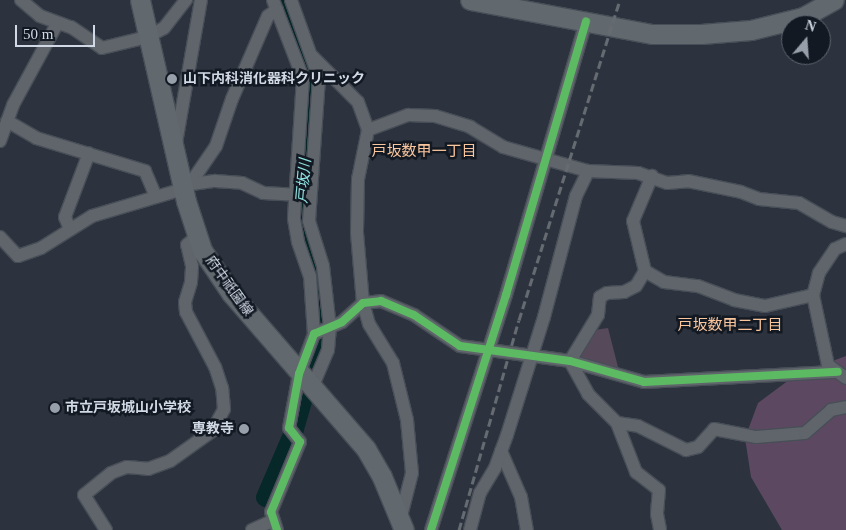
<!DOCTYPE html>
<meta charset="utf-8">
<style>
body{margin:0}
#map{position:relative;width:846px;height:530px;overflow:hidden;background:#2c333e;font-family:"Times New Roman","Noto Sans JP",serif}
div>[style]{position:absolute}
.green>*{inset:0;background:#564a5a}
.forest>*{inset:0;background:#5c4961}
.river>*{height:19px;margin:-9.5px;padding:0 9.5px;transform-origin:9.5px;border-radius:9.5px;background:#062829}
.roads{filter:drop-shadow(1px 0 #484e57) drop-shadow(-1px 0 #484e57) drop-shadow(0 1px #484e57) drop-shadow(0 -1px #484e57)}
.street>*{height:12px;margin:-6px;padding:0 6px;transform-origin:6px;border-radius:6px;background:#5f656a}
.secondary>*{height:19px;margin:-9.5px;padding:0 9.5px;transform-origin:9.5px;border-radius:9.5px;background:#62696e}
.rail>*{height:3px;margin-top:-1.5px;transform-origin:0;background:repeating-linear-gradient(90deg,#666b71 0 8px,transparent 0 12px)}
.cycleway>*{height:8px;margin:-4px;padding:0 4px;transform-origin:4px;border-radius:4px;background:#5cba63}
.dots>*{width:14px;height:14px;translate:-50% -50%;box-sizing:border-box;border:2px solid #131922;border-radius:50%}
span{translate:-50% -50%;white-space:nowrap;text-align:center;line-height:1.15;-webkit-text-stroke:5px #131922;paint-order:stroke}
.poi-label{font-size:14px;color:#d0d9e5;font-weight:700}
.left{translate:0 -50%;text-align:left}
.right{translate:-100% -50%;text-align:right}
.street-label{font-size:14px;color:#d0d9e5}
.neighbourhood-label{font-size:15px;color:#fac69d}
.water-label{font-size:15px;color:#90e2e2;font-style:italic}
.north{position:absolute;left:781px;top:15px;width:50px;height:50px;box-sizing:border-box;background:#131922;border:1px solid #5f6670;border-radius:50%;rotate:18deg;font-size:14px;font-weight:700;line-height:20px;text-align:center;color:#d0d9e5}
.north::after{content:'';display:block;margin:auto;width:18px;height:22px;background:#979fab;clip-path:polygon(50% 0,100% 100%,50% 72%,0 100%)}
.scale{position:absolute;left:15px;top:25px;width:80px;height:22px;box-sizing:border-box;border:2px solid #d0d9e5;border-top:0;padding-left:6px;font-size:15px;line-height:18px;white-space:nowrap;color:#d0d9e5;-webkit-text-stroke:4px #131922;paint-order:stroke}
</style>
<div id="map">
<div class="green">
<i style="clip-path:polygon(608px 328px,619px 371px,580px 360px,579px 356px,595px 330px)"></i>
</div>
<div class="forest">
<i style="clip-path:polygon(846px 356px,846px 530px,782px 530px,751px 477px,745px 438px,758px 403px,797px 374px)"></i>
</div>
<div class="river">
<i style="left:282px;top:0;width:59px;rotate:64.7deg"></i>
<i style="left:307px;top:53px;width:32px;rotate:81deg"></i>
<i style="left:312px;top:85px;width:138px;rotate:95deg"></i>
<i style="left:300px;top:222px;width:47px;rotate:72.7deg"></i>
<i style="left:314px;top:267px;width:29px;rotate:82deg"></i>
<i style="left:318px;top:296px;width:34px;rotate:87deg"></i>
<i style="left:320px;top:330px;width:36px;rotate:103deg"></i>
<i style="left:265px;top:497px;width:71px;rotate:-66.7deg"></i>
<i style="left:293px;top:432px;width:40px;rotate:-74deg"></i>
</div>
<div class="roads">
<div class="street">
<i style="left:21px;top:0;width:25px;rotate:40deg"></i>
<i style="left:40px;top:16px;width:33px;rotate:20deg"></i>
<i style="left:71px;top:27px;width:37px;rotate:34deg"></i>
<i style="left:102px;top:48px;width:46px;rotate:-13.7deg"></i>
<i style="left:147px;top:37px;width:19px;rotate:-28deg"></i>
<i style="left:164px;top:28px;width:36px;rotate:-52deg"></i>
<i style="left:273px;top:0;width:84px;rotate:69deg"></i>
<i style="left:303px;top:78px;width:141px;rotate:93.7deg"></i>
<i style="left:294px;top:219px;width:23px;rotate:80deg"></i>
<i style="left:298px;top:242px;width:36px;rotate:71deg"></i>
<i style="left:310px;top:276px;width:58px;rotate:86.1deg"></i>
<i style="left:291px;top:0;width:83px;rotate:70.3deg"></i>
<i style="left:319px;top:78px;width:143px;rotate:94deg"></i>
<i style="left:309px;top:221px;width:47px;rotate:72.7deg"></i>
<i style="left:323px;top:266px;width:61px;rotate:83.5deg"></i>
<i style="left:330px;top:327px;width:23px;rotate:95deg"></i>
<i style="left:328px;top:350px;width:41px;rotate:112.8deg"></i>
<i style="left:312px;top:56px;width:65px;rotate:45deg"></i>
<i style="left:358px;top:102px;width:30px;rotate:70deg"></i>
<i style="left:368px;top:130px;width:50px;rotate:101.5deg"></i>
<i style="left:358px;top:179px;width:54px;rotate:91.1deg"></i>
<i style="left:357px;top:233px;width:70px;rotate:85.1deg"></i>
<i style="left:363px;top:303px;width:22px;rotate:74deg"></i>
<i style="left:369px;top:324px;width:46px;rotate:58.4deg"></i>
<i style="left:393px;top:363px;width:59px;rotate:76.2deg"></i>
<i style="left:407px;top:420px;width:53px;rotate:84.6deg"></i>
<i style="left:412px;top:473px;width:49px;rotate:104.3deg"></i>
<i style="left:7px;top:121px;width:34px;rotate:30deg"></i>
<i style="left:36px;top:138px;width:114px;rotate:16.8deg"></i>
<i style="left:145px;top:171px;width:28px;rotate:67deg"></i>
<i style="left:368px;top:130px;width:43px;rotate:-20.6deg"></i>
<i style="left:408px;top:115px;width:27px;rotate:2deg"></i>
<i style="left:435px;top:116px;width:37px;rotate:17deg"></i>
<i style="left:470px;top:127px;width:39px;rotate:31deg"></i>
<i style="left:503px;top:147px;width:88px;rotate:15.8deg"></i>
<i style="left:588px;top:171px;width:50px;rotate:2.3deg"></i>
<i style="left:638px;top:173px;width:31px;rotate:19deg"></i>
<i style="left:667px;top:183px;width:21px;rotate:-5deg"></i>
<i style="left:688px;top:181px;width:54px;rotate:11.7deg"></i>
<i style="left:741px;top:192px;width:19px;rotate:21deg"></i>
<i style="left:759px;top:199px;width:40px;rotate:5.7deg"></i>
<i style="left:799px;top:203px;width:38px;rotate:30deg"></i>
<i style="left:832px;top:222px;width:15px;rotate:16deg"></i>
<i style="left:0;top:141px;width:38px;rotate:-70deg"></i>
<i style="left:13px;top:105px;width:92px;rotate:-61.5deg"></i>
<i style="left:176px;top:143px;width:145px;rotate:-80.1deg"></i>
<i style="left:190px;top:184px;width:46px;rotate:-55.6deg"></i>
<i style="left:216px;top:146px;width:50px;rotate:-71.2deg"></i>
<i style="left:232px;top:99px;width:90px;rotate:-66.6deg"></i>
<i style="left:268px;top:16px;width:11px;rotate:-34deg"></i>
<i style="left:185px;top:185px;width:30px;rotate:-8deg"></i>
<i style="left:215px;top:181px;width:27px;rotate:4deg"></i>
<i style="left:242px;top:183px;width:23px;rotate:25deg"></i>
<i style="left:263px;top:193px;width:33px;rotate:3deg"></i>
<i style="left:70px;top:229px;width:13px;rotate:-113deg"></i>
<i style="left:65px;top:217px;width:68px;rotate:-69.4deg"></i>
<i style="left:0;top:237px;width:26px;rotate:47deg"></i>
<i style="left:18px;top:256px;width:24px;rotate:-19deg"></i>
<i style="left:41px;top:248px;width:60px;rotate:-32.1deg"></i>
<i style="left:92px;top:216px;width:95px;rotate:-16.5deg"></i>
<i style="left:846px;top:244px;width:12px;rotate:156deg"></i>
<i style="left:835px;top:249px;width:29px;rotate:124deg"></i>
<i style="left:819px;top:273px;width:23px;rotate:105deg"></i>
<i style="left:813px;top:295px;width:72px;rotate:77.9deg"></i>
<i style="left:828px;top:365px;width:22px;rotate:36deg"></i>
<i style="left:645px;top:271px;width:22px;rotate:30deg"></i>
<i style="left:664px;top:282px;width:34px;rotate:7deg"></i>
<i style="left:698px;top:286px;width:39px;rotate:21deg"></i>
<i style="left:734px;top:300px;width:32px;rotate:11deg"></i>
<i style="left:765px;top:306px;width:49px;rotate:-12.9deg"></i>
<i style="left:570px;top:361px;width:54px;rotate:-58.7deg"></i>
<i style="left:598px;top:315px;width:18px;rotate:-84deg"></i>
<i style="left:600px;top:297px;width:8px;rotate:-30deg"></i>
<i style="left:607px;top:293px;width:17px;rotate:-3deg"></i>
<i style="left:624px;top:292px;width:13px;rotate:-27deg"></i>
<i style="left:636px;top:286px;width:17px;rotate:-59deg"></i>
<i style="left:645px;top:271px;width:51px;rotate:-103.5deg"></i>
<i style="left:633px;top:221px;width:49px;rotate:-67.1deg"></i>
<i style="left:570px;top:361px;width:38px;rotate:61deg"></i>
<i style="left:588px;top:394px;width:41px;rotate:45deg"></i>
<i style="left:617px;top:423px;width:53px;rotate:68.8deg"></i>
<i style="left:636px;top:472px;width:29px;rotate:38deg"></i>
<i style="left:659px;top:490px;width:24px;rotate:95deg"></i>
<i style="left:657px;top:514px;width:16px;rotate:79deg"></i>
<i style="left:617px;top:423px;width:21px;rotate:8deg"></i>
<i style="left:638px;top:426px;width:54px;rotate:26.6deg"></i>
<i style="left:686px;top:450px;width:12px;rotate:-14deg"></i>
<i style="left:698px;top:447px;width:24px;rotate:-48deg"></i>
<i style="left:714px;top:429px;width:43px;rotate:10.8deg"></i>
<i style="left:756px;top:437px;width:49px;rotate:-4.7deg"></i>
<i style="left:805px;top:433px;width:35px;rotate:-41deg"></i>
<i style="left:831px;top:410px;width:15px;rotate:-11deg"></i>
<i style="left:501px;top:451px;width:50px;rotate:66.5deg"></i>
<i style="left:521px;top:497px;width:34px;rotate:80deg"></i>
<i style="left:106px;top:530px;width:41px;rotate:-122.2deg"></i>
<i style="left:84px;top:495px;width:35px;rotate:-39deg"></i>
<i style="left:111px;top:473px;width:17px;rotate:-21deg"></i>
<i style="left:127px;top:467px;width:21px;rotate:5deg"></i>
<i style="left:148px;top:469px;width:23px;rotate:-20deg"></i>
<i style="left:170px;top:461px;width:52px;rotate:-35.5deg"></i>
<i style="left:212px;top:431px;width:25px;rotate:-61deg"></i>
<i style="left:224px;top:409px;width:21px;rotate:-95deg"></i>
<i style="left:222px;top:388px;width:22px;rotate:-108deg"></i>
<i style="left:215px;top:367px;width:62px;rotate:-117.8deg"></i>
<i style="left:186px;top:312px;width:10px;rotate:-96deg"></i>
<i style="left:185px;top:302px;width:21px;rotate:-73deg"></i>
<i style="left:191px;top:282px;width:16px;rotate:-86deg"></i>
<i style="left:192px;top:266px;width:22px;rotate:-103deg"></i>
<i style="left:187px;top:245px;width:12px;rotate:-42deg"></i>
<i style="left:252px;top:530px;width:22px;rotate:-24deg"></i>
<i style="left:277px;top:530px;width:19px;rotate:-108deg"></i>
<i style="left:271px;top:512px;width:76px;rotate:-67.5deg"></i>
<i style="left:300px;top:442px;width:18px;rotate:-128deg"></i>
<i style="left:289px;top:428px;width:55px;rotate:-79.5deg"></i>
<i style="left:299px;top:374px;width:43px;rotate:-69.4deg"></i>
<i style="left:314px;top:334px;width:30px;rotate:-23deg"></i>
<i style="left:342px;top:322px;width:28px;rotate:-42deg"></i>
<i style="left:363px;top:303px;width:18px;rotate:-6deg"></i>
<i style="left:381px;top:301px;width:36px;rotate:23deg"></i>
<i style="left:414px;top:315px;width:55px;rotate:34deg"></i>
<i style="left:460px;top:346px;width:111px;rotate:7.8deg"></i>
<i style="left:570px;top:361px;width:77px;rotate:15.8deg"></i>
<i style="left:644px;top:382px;width:194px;rotate:-3deg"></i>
<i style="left:431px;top:530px;width:247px;rotate:-72.3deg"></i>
<i style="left:506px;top:295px;width:285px;rotate:-73.7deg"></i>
<i style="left:470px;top:530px;width:38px;rotate:-75deg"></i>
<i style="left:480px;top:493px;width:29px;rotate:-59deg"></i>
<i style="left:495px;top:468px;width:35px;rotate:-70deg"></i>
<i style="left:507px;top:435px;width:124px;rotate:-72.6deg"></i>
<i style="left:544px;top:317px;width:125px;rotate:-75.2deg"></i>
<i style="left:576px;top:196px;width:28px;rotate:-64deg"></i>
</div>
<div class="secondary">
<i style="left:140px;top:0;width:206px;rotate:77.1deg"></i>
<i style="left:186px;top:201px;width:52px;rotate:71.9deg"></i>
<i style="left:202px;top:250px;width:52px;rotate:56deg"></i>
<i style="left:231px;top:293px;width:206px;rotate:49.1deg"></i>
<i style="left:366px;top:449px;width:32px;rotate:60deg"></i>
<i style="left:382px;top:477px;width:57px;rotate:67.5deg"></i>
<i style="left:470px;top:0;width:185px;rotate:10.6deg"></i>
<i style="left:652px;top:34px;width:49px"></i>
<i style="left:701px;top:34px;width:50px;rotate:-4.6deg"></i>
<i style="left:751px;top:30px;width:54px;rotate:-14deg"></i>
<i style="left:803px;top:17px;width:35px;rotate:-29deg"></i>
</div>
</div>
<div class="rail">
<i style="left:459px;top:530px;width:218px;rotate:-74.1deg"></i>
<i style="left:519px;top:320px;width:336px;rotate:-72.5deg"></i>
</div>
<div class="cycleway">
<i style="left:277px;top:530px;width:19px;rotate:-108deg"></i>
<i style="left:271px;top:512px;width:76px;rotate:-67.5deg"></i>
<i style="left:300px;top:442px;width:18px;rotate:-128deg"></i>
<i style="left:289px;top:428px;width:55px;rotate:-79.5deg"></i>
<i style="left:299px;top:374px;width:43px;rotate:-69.4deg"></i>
<i style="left:314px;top:334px;width:30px;rotate:-23deg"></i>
<i style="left:342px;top:322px;width:28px;rotate:-42deg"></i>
<i style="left:363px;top:303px;width:18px;rotate:-6deg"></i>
<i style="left:381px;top:301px;width:36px;rotate:23deg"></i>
<i style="left:414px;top:315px;width:55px;rotate:34deg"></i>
<i style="left:460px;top:346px;width:111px;rotate:7.8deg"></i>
<i style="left:570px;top:361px;width:77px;rotate:15.8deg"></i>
<i style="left:644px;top:382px;width:194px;rotate:-3deg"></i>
<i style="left:431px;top:530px;width:247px;rotate:-72.3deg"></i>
<i style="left:506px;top:295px;width:285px;rotate:-73.7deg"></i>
</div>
<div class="dots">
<i style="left:172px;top:79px;background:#979fab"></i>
<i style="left:55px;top:408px;background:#979fab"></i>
<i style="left:244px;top:429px;background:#979fab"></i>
</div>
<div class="poi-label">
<span class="left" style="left:183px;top:79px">山下内科消化器科クリニック</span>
<span class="left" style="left:65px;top:408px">市立戸坂城山小学校</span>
<span class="right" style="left:234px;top:429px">専教寺</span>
</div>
<div class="street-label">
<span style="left:229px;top:286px;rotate:54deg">府中祇園線</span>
</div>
<div class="neighbourhood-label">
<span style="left:424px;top:152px">戸坂数甲一丁目</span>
<span style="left:730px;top:326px">戸坂数甲二丁目</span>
</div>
<div class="water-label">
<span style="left:304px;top:181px;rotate:-85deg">戸坂川</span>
</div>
<div class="north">N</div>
<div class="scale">50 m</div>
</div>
